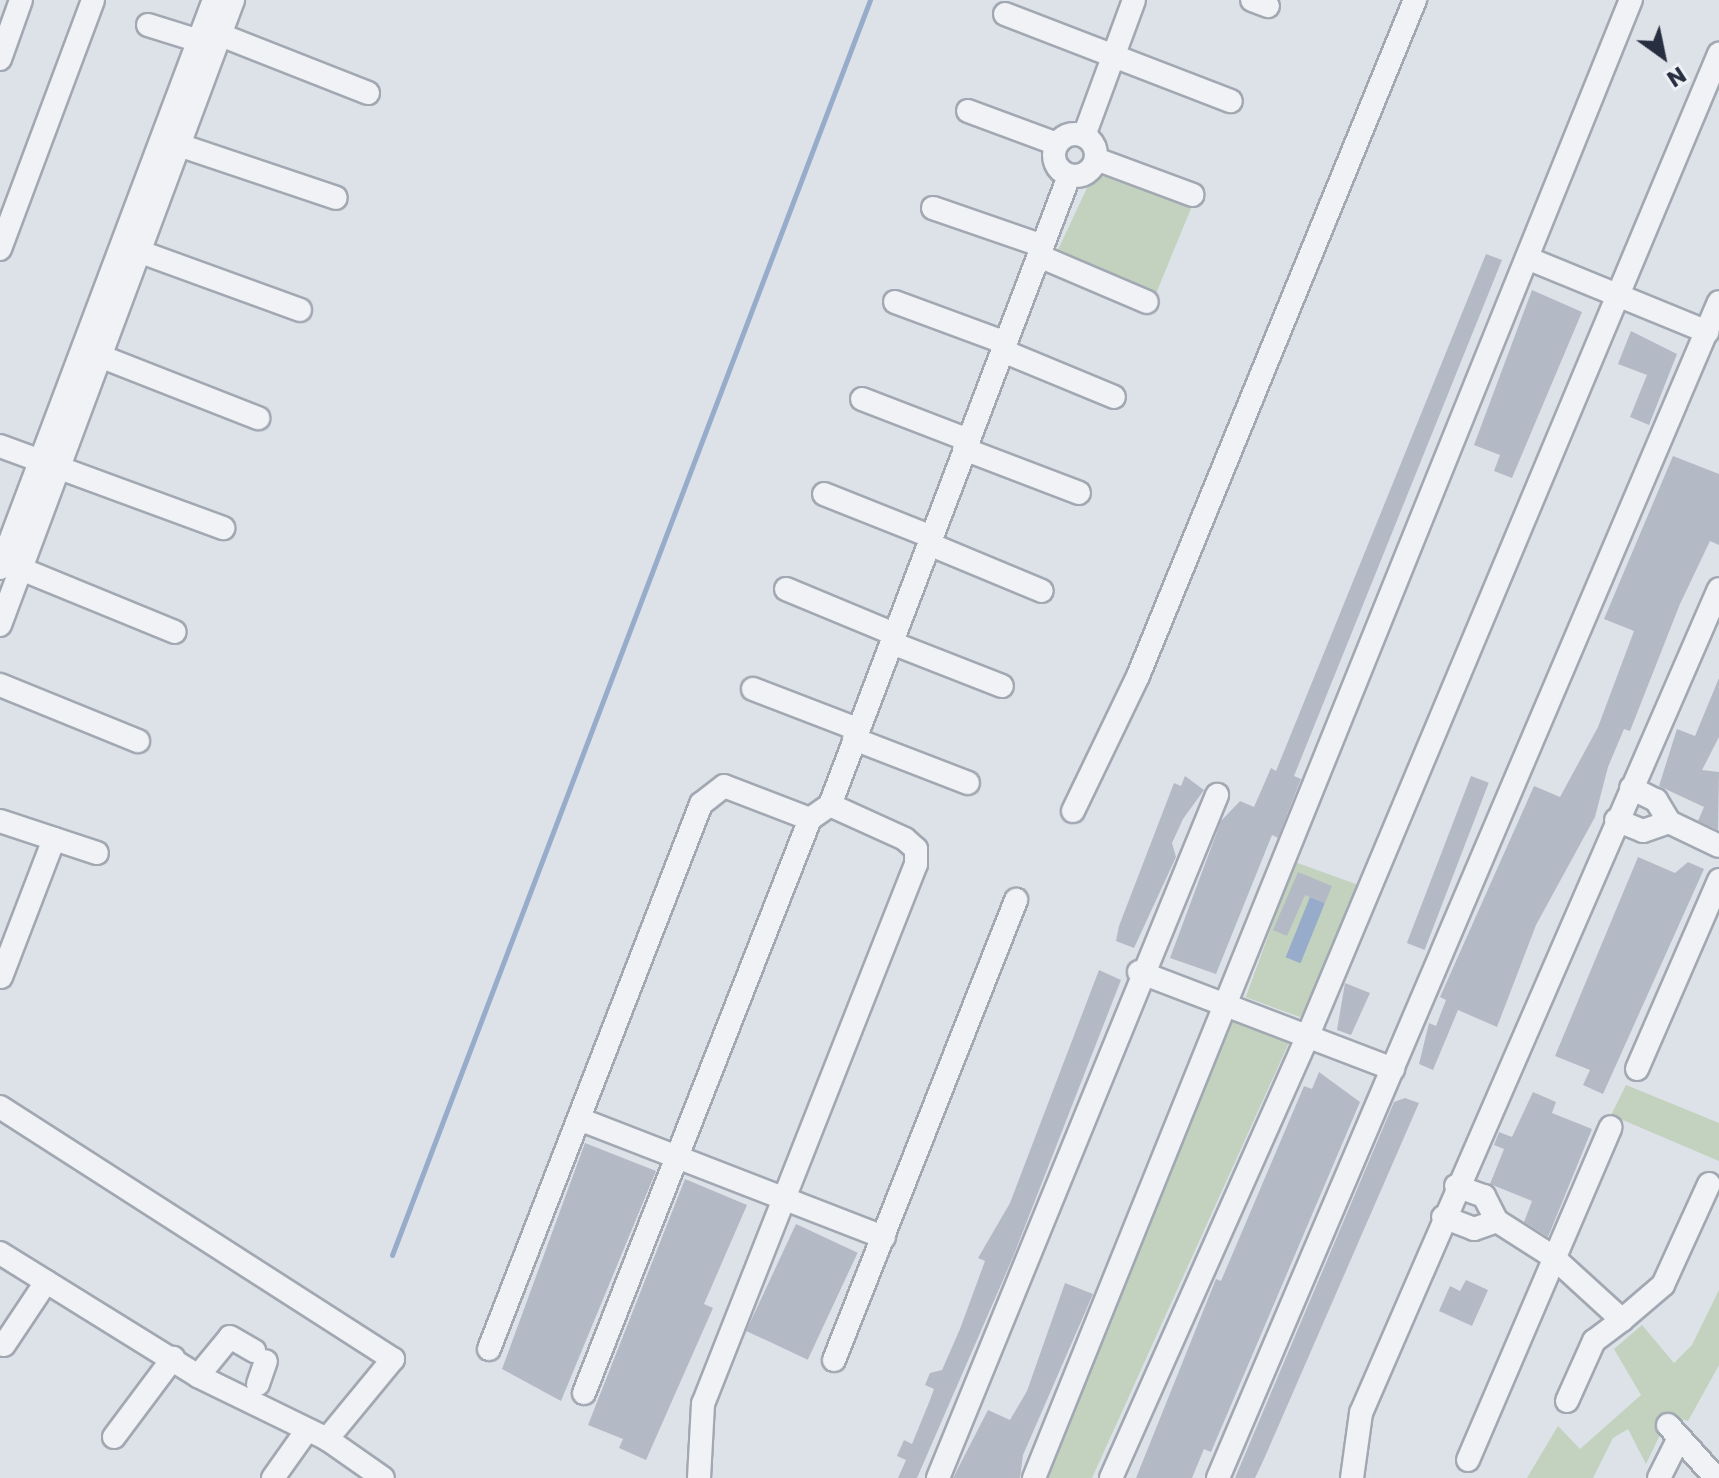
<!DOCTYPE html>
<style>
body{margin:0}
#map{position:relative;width:1719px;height:1478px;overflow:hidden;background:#dde1e8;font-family:Poppins,sans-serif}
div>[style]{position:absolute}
.green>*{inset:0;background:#c2d2be;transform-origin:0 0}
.water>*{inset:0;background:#96acca;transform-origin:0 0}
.stream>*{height:5px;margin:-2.5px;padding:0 2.5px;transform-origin:2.5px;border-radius:2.5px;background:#96acca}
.building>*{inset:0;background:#b4bac5;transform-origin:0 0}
.roads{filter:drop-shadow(2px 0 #a2a8b2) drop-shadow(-2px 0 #a2a8b2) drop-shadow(0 2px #a2a8b2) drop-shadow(0 -2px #a2a8b2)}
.minor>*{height:22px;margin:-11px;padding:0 11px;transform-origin:11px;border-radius:11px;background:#f0f2f6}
.minor>.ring{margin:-11px;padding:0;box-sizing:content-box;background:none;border:22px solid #f0f2f6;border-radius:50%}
span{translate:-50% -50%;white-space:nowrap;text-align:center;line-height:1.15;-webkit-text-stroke:6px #edf0f5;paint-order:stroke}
.north{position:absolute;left:1623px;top:16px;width:80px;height:80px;-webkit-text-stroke:6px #edf0f5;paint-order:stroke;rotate:147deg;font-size:22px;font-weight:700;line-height:32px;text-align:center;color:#262e3f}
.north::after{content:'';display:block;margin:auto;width:28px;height:36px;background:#262e3f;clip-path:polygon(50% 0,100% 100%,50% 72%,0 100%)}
</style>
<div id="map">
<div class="green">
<i style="clip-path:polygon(1094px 173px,1192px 206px,1155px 296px,1057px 252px)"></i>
<i style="left:1295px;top:862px;width:69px;height:144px;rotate:20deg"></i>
<i style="clip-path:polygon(1232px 1017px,1291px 1038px,1092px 1478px,1046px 1478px)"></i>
<i style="clip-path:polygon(1626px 1085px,1719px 1123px,1719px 1161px,1611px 1115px)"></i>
<i style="clip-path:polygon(1719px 1290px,1719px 1365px,1688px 1421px,1669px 1416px,1646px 1464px,1628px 1429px,1613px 1438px,1593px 1478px,1527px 1478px,1558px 1426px,1580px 1449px,1641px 1395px,1614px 1349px,1642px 1325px,1674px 1363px,1692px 1345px)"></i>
</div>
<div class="water">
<i style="left:1310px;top:897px;width:16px;height:65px;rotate:22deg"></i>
</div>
<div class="stream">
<i style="left:392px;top:1255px;width:1343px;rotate:-69.15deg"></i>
</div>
<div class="building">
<i style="clip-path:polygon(1486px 254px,1502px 260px,1294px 776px,1301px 779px,1278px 838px,1272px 835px,1216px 974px,1170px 958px,1221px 821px,1240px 801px,1254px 807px,1271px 768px,1276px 771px)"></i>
<i style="clip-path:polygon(1532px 290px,1582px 312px,1512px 478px,1494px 471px,1500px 455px,1474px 445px)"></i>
<i style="clip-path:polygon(1631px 331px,1677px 354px,1649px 425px,1630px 417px,1647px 375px,1618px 364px)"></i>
<i style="clip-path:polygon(1673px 456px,1719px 474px,1719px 545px,1710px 541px,1680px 604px,1630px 731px,1624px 729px,1608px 767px,1595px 817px,1536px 925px,1497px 1027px,1458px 1010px,1433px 1070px,1419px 1064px,1429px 1023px,1436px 1026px,1446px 1000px,1440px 997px,1534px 786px,1560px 797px,1598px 727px,1634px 631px,1604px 619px)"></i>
<i style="clip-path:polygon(1719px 678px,1719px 737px,1702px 770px,1719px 772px,1718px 830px,1698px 821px,1704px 807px,1659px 786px,1677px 729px,1695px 736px)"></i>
<i style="clip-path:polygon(1185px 776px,1204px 790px,1183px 819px,1172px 843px,1176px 857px,1134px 948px,1116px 941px,1119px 926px,1174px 783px,1181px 786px)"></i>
<i style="left:1471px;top:776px;width:19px;height:179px;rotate:21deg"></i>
<i style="clip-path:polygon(1638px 857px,1675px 873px,1688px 862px,1704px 869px,1603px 1094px,1583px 1085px,1590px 1070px,1555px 1056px)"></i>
<i style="clip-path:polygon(1298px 872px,1332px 886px,1325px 903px,1305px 895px,1287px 936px,1273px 930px)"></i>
<i style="clip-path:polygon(1099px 970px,1121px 980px,1013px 1257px,917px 1478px,898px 1478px,906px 1460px,897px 1456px,904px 1440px,912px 1444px,930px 1400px,934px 1389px,925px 1385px,930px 1373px,942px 1370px,960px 1329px,985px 1261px,978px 1258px,1010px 1203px)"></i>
<i style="clip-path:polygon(1345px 983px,1370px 993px,1351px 1035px,1337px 1030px)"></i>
<i style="clip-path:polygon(1319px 1072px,1360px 1102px,1211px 1452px,1204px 1449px,1192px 1478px,1136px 1478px,1216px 1279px,1221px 1281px,1304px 1086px,1312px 1089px)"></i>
<i style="clip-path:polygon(1533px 1092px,1556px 1102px,1552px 1113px,1592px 1129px,1548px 1237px,1524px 1222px,1532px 1201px,1490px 1184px,1504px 1149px,1494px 1145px,1499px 1132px,1512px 1137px)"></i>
<i style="clip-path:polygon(1405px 1098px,1419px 1103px,1264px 1459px,1255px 1478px,1235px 1478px,1394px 1102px)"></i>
<i style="clip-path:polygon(585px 1143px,656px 1171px,561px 1401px,502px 1369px)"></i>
<i style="clip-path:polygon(685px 1179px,747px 1205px,704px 1304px,713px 1308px,646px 1460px,619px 1448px,623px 1439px,588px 1425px)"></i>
<i style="left:796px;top:1224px;width:68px;height:118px;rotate:25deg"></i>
<i style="clip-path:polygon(1466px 1280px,1488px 1290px,1472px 1326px,1439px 1311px,1450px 1286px,1460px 1291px)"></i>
<i style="clip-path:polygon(1065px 1283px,1093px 1294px,1023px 1455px,1020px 1478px,953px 1478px,988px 1410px,1010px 1420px,1027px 1391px)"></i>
</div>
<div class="roads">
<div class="minor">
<i style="left:1252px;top:0;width:17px;rotate:21deg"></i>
<i style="left:1005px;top:14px;width:242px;rotate:21.1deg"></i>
<i style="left:148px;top:25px;width:53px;rotate:17.4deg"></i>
<i style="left:208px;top:30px;width:172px;rotate:21.5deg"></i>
<i style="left:0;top:59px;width:63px;rotate:-70.4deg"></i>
<i style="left:968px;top:111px;width:95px;rotate:20.3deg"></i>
<i class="ring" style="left:1054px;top:134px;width:20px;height:20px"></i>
<i style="left:1084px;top:136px;width:145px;rotate:-69.8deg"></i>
<i style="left:167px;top:141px;width:178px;rotate:18.6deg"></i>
<i style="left:1096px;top:159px;width:103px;rotate:20.4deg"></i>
<i style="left:933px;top:208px;width:116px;rotate:19.1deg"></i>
<i style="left:127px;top:247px;width:184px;rotate:20deg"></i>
<i style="left:0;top:249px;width:266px;rotate:-69.5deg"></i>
<i style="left:1039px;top:256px;width:117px;rotate:23.1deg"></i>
<i style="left:1527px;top:258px;width:195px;rotate:22.3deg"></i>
<i style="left:895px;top:302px;width:118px;rotate:20.3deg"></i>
<i style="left:87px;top:351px;width:184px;rotate:21.4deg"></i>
<i style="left:1003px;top:351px;width:120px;rotate:22.5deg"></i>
<i style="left:862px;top:399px;width:114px;rotate:21.1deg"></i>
<i style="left:0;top:446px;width:238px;rotate:20.2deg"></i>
<i style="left:964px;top:449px;width:123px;rotate:20.9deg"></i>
<i style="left:824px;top:494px;width:116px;rotate:21.7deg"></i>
<i style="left:929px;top:544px;width:122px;rotate:22.6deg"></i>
<i style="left:9px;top:564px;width:179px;rotate:22.3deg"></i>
<i style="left:0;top:568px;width:607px;rotate:-69.36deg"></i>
<i style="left:786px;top:589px;width:117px;rotate:22.6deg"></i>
<i style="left:0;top:625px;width:667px;rotate:-69.55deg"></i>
<i style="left:892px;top:643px;width:118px;rotate:21.4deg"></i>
<i style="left:0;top:685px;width:149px;rotate:22.1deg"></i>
<i style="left:753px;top:689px;width:111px;rotate:21deg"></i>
<i style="left:854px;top:739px;width:122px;rotate:21.1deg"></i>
<i style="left:1631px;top:788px;width:28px;rotate:26deg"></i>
<i style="left:1656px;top:800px;width:26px;rotate:59deg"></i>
<i style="left:1669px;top:822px;width:55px;rotate:25.6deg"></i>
<i style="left:1073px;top:811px;width:150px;rotate:-64.3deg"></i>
<i style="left:1138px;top:676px;width:731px;rotate:-67.72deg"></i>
<i style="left:1616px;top:820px;width:29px;rotate:22deg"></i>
<i style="left:1643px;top:831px;width:28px;rotate:-19deg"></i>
<i style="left:0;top:821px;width:102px;rotate:18.3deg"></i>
<i style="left:1139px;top:972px;width:272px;rotate:20.9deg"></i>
<i style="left:1px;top:977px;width:148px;rotate:-69deg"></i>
<i style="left:1637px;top:1069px;width:206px;rotate:-66.5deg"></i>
<i style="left:0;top:1107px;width:467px;rotate:32.7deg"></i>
<i style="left:393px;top:1359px;width:104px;rotate:129.5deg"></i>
<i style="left:579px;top:1119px;width:327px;rotate:21.2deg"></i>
<i style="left:1456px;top:1186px;width:30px;rotate:20deg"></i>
<i style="left:1484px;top:1196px;width:28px;rotate:63deg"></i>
<i style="left:1497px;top:1221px;width:65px;rotate:32.5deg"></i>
<i style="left:1552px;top:1256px;width:95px;rotate:42.4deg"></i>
<i style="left:1622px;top:1320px;width:54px;rotate:-40.5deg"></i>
<i style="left:1663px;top:1285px;width:111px;rotate:-65.5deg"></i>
<i style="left:1443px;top:1217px;width:33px;rotate:21deg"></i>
<i style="left:1474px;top:1229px;width:24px;rotate:-19deg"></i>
<i style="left:0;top:1253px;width:233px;rotate:31.8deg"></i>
<i style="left:198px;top:1376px;width:144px;rotate:26deg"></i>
<i style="left:327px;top:1439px;width:68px;rotate:34.9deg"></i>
<i style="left:4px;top:1345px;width:76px;rotate:-56.3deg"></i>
<i style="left:489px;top:1349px;width:585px;rotate:-68.74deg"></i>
<i style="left:701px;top:804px;width:29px;rotate:-38deg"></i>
<i style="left:724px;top:786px;width:92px;rotate:21deg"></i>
<i style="left:834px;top:1360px;width:495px;rotate:-68.4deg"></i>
<i style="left:198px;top:1376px;width:50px;rotate:-50.6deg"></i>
<i style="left:230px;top:1337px;width:28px;rotate:30deg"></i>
<i style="left:258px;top:1384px;width:24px;rotate:-71deg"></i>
<i style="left:584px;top:1393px;width:617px;rotate:-68.51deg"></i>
<i style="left:810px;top:819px;width:24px;rotate:-35deg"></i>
<i style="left:830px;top:805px;width:673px;rotate:-69.19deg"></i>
<i style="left:1567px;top:1401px;width:66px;rotate:-65.8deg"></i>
<i style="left:1594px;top:1341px;width:35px;rotate:-37deg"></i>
<i style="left:1668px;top:1425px;width:72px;rotate:47.8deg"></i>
<i style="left:114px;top:1437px;width:99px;rotate:-53.2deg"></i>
<i style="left:1468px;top:1460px;width:362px;rotate:-66.8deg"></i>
<i style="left:273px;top:1478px;width:55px;rotate:-54.6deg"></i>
<i style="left:699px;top:1478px;width:74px;rotate:-86.9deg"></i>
<i style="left:703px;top:1404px;width:580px;rotate:-68.47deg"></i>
<i style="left:916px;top:864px;width:15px;rotate:-90deg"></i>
<i style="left:916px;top:849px;width:15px;rotate:-138deg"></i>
<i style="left:905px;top:839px;width:82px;rotate:-155.6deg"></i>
<i style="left:938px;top:1478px;width:738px;rotate:-67.78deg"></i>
<i style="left:1034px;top:1478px;width:1594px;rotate:-68.01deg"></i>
<i style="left:1111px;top:1478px;width:485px;rotate:-66deg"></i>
<i style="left:1308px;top:1035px;width:1064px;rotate:-67.27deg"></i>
<i style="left:1218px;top:1478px;width:1278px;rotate:-66.93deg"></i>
<i style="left:1352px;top:1478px;width:66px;rotate:-82.1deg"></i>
<i style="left:1361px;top:1413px;width:898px;rotate:-66.52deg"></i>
<i style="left:1659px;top:1478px;width:45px;rotate:-63.4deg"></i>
</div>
</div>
<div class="north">N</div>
</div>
